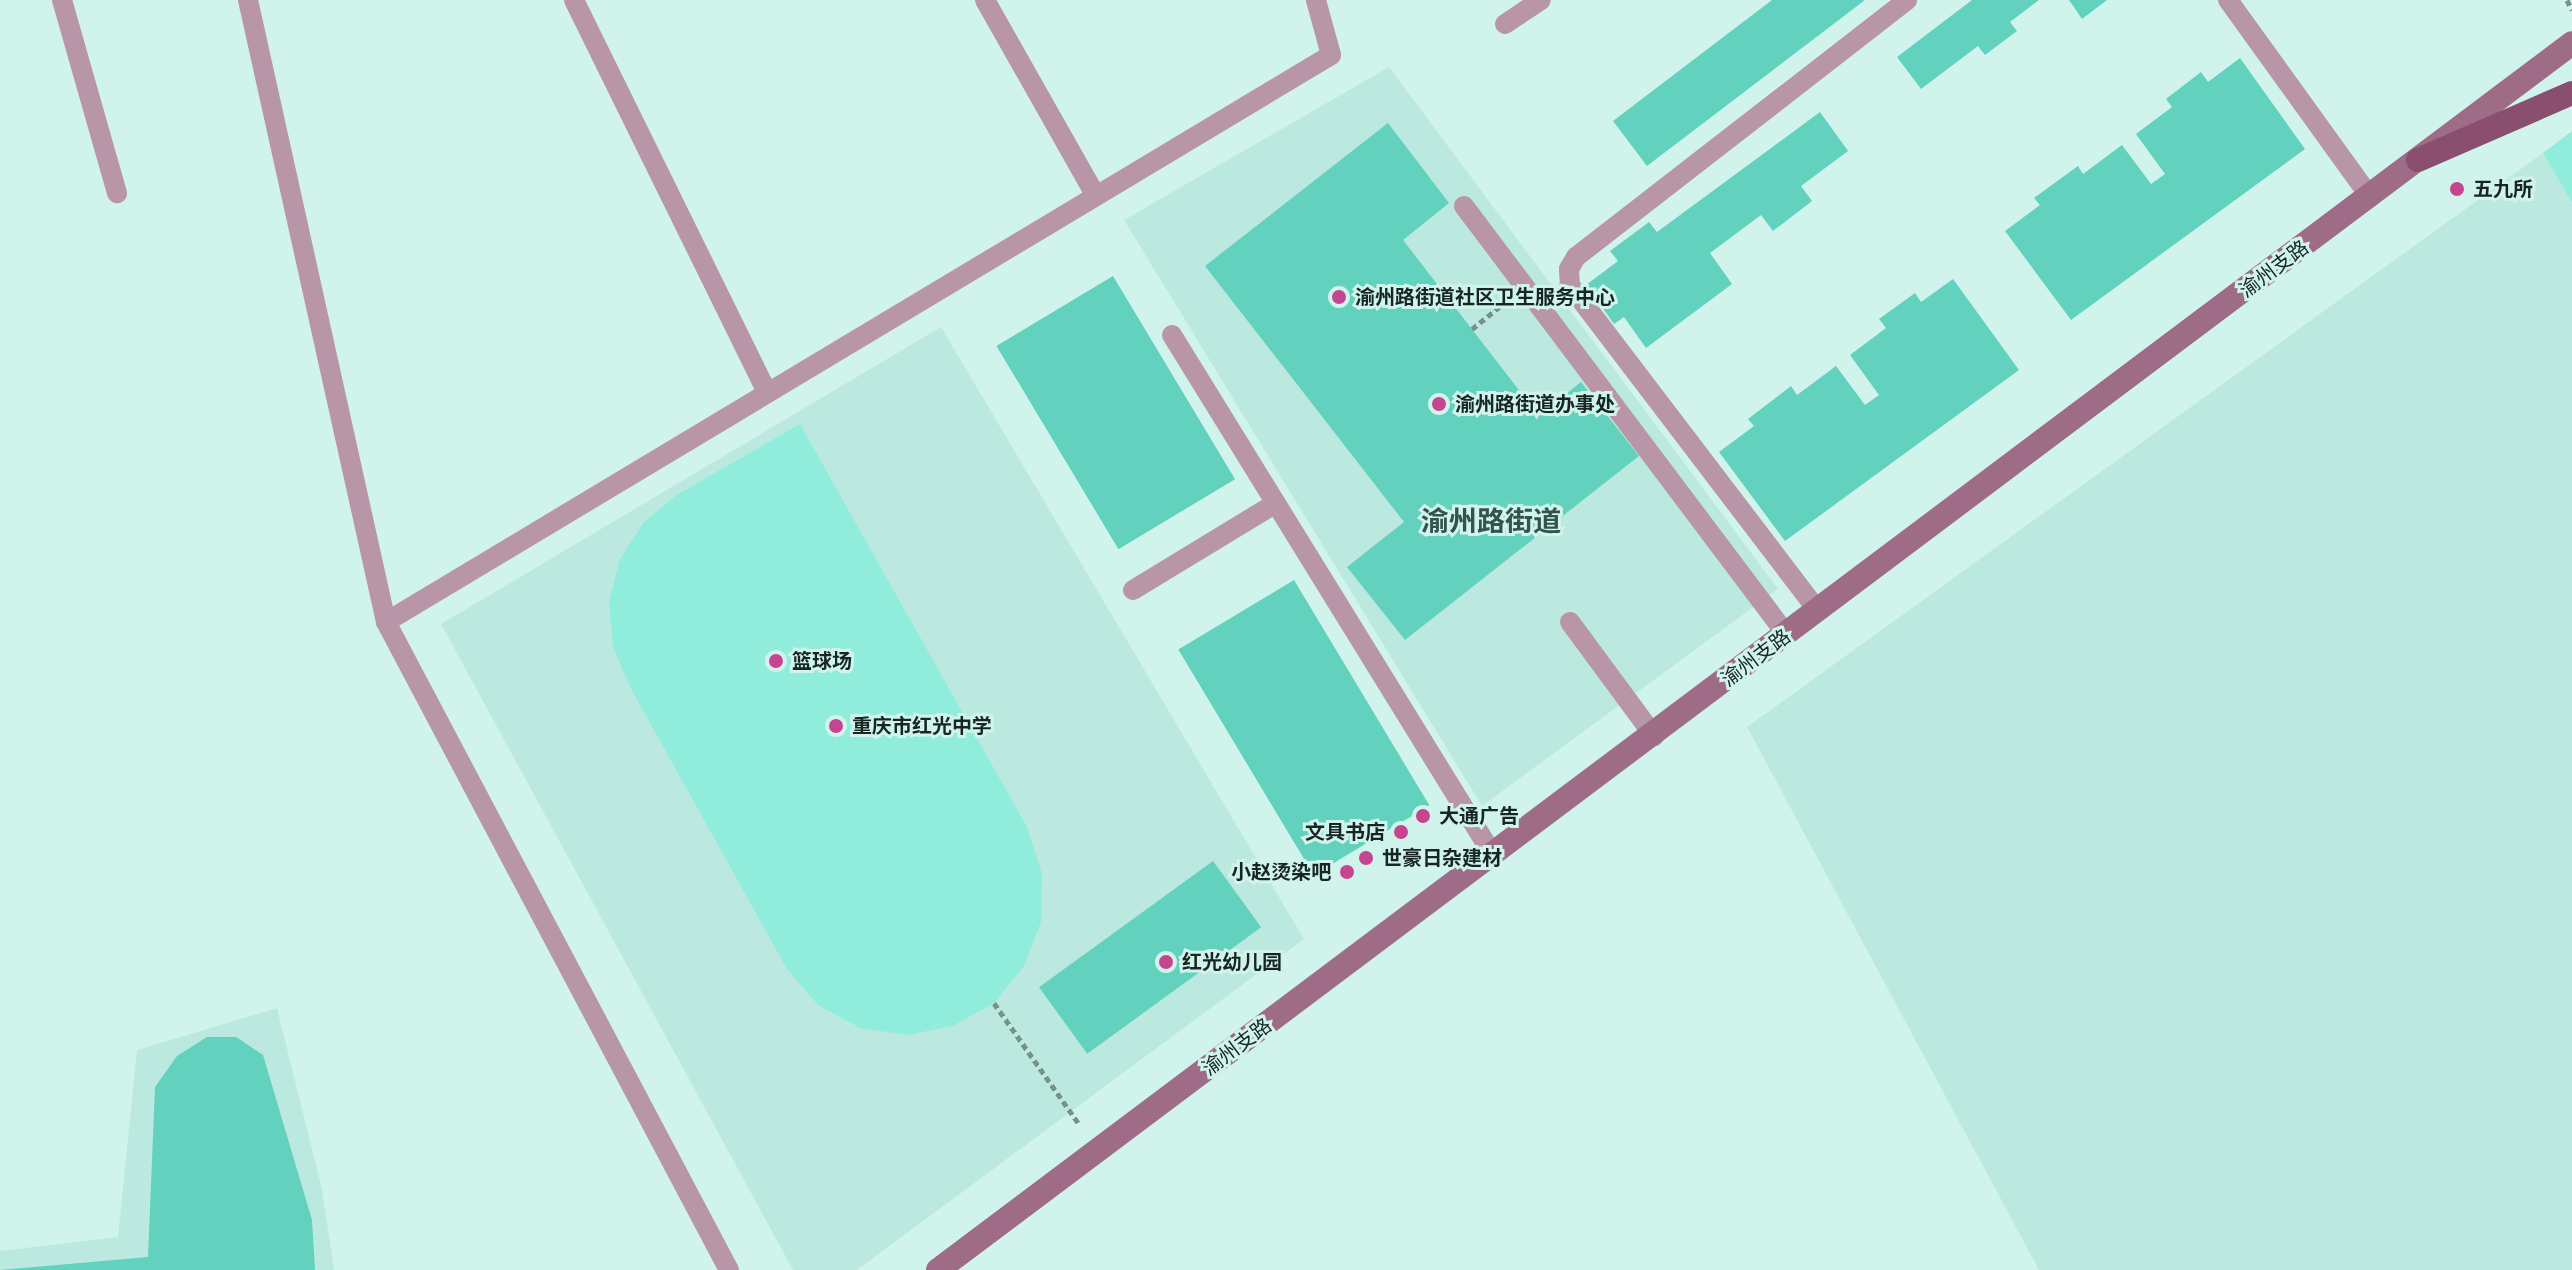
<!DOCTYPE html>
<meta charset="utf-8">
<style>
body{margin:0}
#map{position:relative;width:2572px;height:1270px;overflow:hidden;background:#d0f4ec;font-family:Figtree,"Noto Sans SC",sans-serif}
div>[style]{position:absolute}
.built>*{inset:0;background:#bce9df}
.green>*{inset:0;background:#91eddb}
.building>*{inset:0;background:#62d1bd;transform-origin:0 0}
.path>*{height:5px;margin-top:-2.5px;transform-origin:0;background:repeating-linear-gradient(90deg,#77918b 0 6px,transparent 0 10px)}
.lane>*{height:20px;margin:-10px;padding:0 10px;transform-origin:10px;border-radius:10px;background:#b996a7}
.secondary>*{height:24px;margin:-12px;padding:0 12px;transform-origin:12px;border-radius:12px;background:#9e6c86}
.primary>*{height:24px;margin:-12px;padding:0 12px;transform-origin:12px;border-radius:12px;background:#8a4e6e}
.dots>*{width:22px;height:22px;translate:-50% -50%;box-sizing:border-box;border:4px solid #d0f4ec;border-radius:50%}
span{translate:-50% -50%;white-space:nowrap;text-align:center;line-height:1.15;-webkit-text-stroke:6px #d0f4ec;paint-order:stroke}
.poi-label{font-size:20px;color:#182623;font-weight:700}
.left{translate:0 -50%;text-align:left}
.right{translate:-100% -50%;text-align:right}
.street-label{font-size:20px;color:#182623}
.district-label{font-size:28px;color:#34534d;font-weight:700}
</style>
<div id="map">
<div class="built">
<i style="clip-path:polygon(1389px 67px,1778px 589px,1482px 806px,1124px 220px)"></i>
<i style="clip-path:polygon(2543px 153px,2572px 203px,2572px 1270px,2039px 1270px,1747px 727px)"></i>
<i style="clip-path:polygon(941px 327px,1304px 939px,857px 1270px,793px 1270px,441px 624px)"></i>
<i style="clip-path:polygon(277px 1008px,322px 1189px,334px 1270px,0 1270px,0 1251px,118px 1237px,137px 1050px)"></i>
</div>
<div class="green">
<i style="clip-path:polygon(2572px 131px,2572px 203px,2543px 153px)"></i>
<i style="clip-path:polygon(800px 424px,1027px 827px,1042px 874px,1041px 922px,1024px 966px,994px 1003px,953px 1026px,907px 1035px,860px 1028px,818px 1005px,787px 969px,630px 687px,613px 647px,609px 602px,620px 559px,644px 522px,678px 494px)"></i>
</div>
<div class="building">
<i style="clip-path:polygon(1772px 0,1865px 0,1647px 166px,1613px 121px)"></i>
<i style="clip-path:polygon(1972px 0,2039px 0,2010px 22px,2017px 31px,1985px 55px,1978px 46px,1921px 89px,1897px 57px)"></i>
<i style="clip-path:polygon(2069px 0,2107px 0,2082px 19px)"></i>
<i style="clip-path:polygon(2240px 58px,2305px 149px,2071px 320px,2005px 231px,2040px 205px,2034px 198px,2078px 166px,2083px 174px,2122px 145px,2151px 184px,2165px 174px,2136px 134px,2172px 107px,2166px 99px,2201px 72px,2208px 82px)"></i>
<i style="clip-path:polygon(1820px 112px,1848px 151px,1801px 186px,1812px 201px,1773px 231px,1761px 215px,1710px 253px,1732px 284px,1646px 348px,1624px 317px,1614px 324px,1586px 285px,1618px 261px,1610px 251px,1649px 222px,1657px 232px)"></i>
<i style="clip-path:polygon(1388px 123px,1449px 203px,1403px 240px,1539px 416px,1581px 382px,1639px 456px,1405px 640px,1347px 567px,1404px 522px,1205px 266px)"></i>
<i style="left:1113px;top:276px;width:237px;height:136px;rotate:59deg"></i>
<i style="clip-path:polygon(1953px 279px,2019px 370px,1785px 541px,1719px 452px,1754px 426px,1748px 419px,1791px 386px,1797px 395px,1836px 366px,1865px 405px,1879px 395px,1850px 355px,1886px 328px,1879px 319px,1915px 293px,1921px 302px)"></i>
<i style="left:1294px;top:580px;width:263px;height:135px;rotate:59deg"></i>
<i style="left:1213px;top:861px;width:82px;height:215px;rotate:54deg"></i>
<i style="clip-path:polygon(207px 1037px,236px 1037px,263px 1055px,312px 1220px,315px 1270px,0 1270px,148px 1257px,155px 1087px,177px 1056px)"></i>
</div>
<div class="path">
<i style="left:2567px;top:0;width:11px;rotate:63deg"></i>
<i style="left:1472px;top:329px;width:40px;rotate:-39deg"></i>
<i style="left:994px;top:1003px;width:148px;rotate:54.9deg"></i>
</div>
<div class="lane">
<i style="left:62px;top:0;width:201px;rotate:74.1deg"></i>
<i style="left:248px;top:0;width:637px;rotate:77.49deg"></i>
<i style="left:386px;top:622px;width:733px;rotate:62.11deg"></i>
<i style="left:574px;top:0;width:438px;rotate:63.8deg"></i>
<i style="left:985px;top:0;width:222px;rotate:60.5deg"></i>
<i style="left:2228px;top:0;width:243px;rotate:54.2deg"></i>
<i style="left:1505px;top:24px;width:43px;rotate:-33.7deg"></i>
<i style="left:1464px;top:206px;width:536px;rotate:53.04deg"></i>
<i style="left:1172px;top:335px;width:611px;rotate:58.31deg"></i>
<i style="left:1133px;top:590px;width:167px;rotate:-31.3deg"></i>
<i style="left:1818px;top:611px;width:410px;rotate:-127.3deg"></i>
<i style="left:1570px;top:285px;width:16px;rotate:-94deg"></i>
<i style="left:1569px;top:269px;width:14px;rotate:-60deg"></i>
<i style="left:1576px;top:257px;width:419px;rotate:-37.8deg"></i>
<i style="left:386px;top:622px;width:1102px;rotate:-30.96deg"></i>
<i style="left:1331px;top:55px;width:57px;rotate:-105.3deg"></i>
<i style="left:1570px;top:622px;width:142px;rotate:53.6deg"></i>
</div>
<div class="secondary">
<i style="left:938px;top:1270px;width:2043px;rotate:-36.9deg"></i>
</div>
<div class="primary">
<i style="left:2418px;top:160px;width:168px;rotate:-23.5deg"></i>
</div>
<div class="dots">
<i style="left:2457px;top:189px;background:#c54591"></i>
<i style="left:1339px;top:297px;background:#c54591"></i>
<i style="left:1439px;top:404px;background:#c54591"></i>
<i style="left:776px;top:661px;background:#c54591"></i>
<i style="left:836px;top:726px;background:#c54591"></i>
<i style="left:1423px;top:816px;background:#c54591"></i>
<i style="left:1401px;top:832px;background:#c54591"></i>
<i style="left:1366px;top:858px;background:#c54591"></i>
<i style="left:1347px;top:872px;background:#c54591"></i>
<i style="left:1166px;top:962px;background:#c54591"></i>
</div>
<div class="poi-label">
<span class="left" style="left:2473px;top:189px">五九所</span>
<span class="left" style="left:1355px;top:297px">渝州路街道社区卫生服务中心</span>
<span class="left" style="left:1455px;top:404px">渝州路街道办事处</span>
<span class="left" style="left:792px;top:661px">篮球场</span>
<span class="left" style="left:852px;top:726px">重庆市红光中学</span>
<span class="left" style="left:1439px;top:816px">大通广告</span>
<span class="right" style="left:1385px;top:832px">文具书店</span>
<span class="left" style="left:1382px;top:858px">世豪日杂建材</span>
<span class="right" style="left:1331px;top:872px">小赵烫染吧</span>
<span class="left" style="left:1182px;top:962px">红光幼儿园</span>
</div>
<div class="street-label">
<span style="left:2274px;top:269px;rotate:-37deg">渝州支路</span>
<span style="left:1756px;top:658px;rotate:-37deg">渝州支路</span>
<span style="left:1237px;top:1047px;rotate:-37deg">渝州支路</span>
</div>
<div class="district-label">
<span style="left:1491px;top:521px">渝州路街道</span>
</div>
</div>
